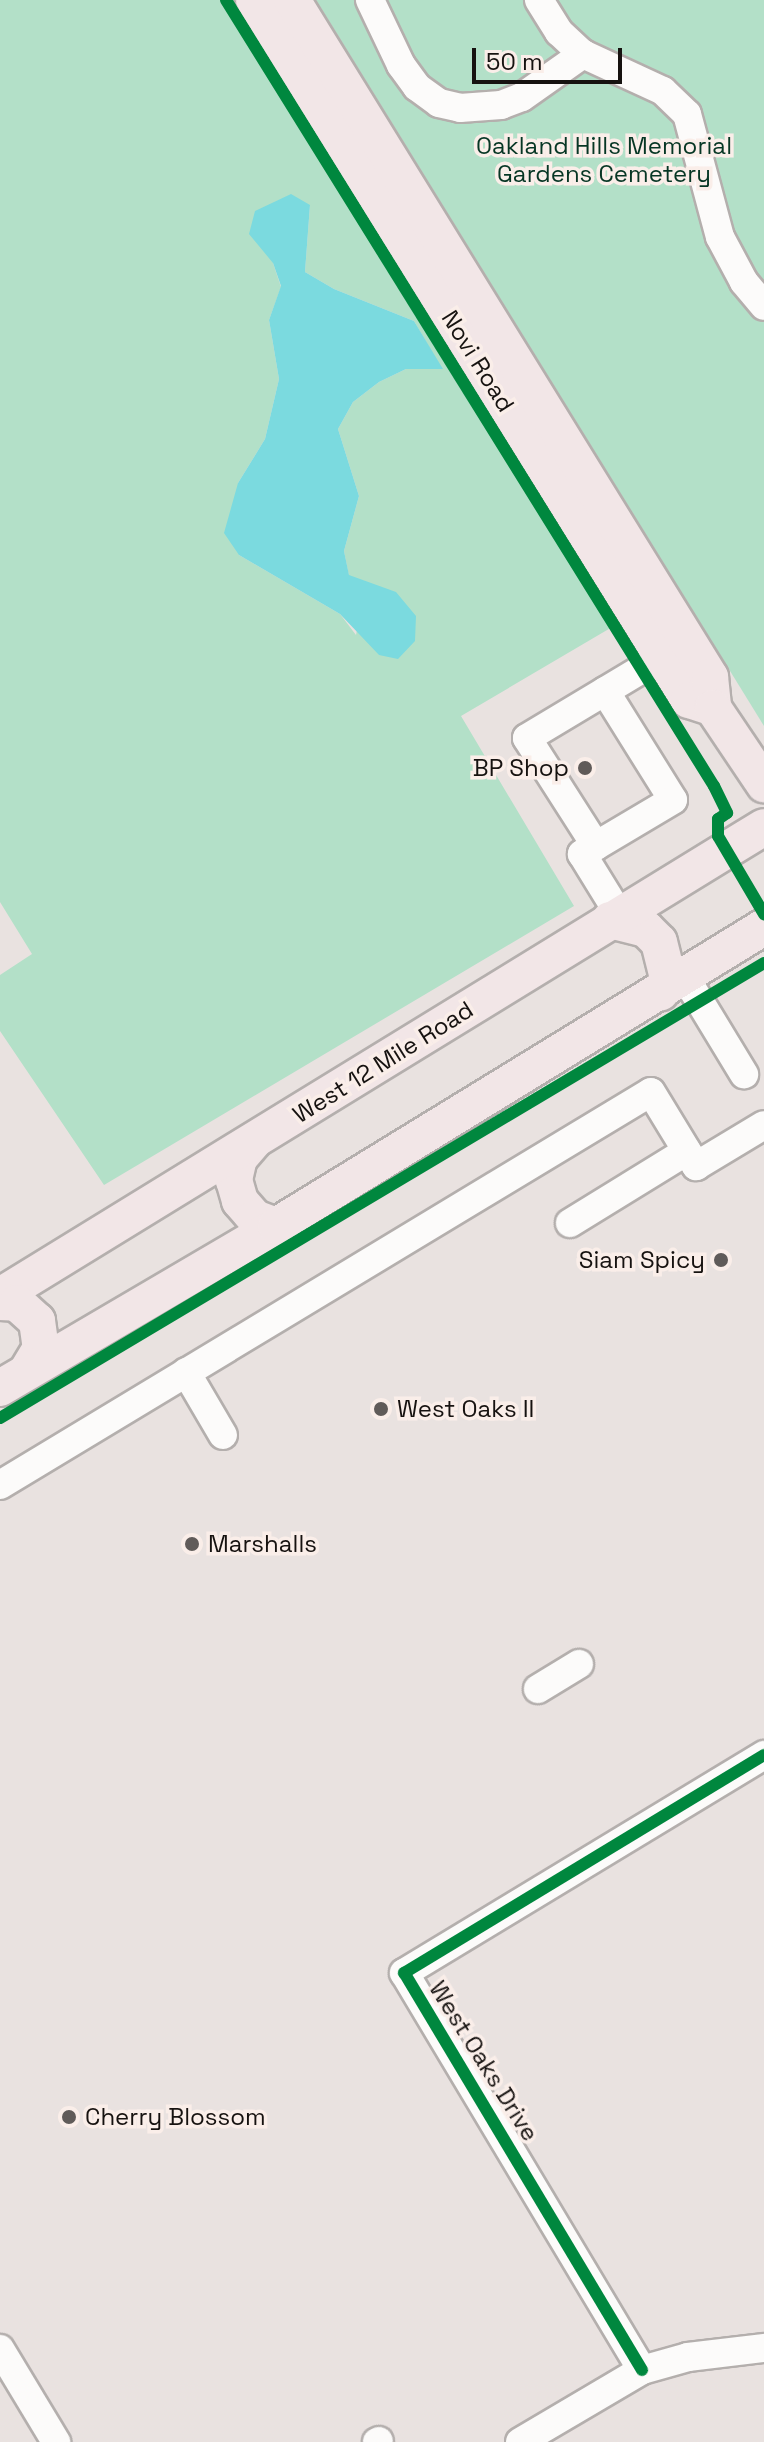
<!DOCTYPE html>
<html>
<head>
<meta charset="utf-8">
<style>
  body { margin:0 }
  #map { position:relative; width:764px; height:2442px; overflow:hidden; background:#e9e2e0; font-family:"Space Grotesk",sans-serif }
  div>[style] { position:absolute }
  .green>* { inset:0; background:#b3e0c8 }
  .water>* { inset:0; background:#7bdadf }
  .roads { filter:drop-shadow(2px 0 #b4afad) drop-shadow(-2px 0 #b4afad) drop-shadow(0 2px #b4afad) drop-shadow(0 -2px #b4afad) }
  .minor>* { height:28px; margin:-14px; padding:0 14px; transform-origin:14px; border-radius:14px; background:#fcfbfa }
  .major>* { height:36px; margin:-18px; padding:0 18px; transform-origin:18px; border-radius:18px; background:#f2e6e7 }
  .cycleway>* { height:12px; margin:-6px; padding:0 6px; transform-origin:6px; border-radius:6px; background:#00873e }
  .dots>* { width:22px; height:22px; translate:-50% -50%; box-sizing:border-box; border:4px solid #faeee9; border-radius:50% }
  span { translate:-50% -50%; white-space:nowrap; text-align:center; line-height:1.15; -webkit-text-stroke:7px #faeee9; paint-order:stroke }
  .park-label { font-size:24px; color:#063624 }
  .street-label { font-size:24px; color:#161210 }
  .poi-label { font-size:24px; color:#161210 }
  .right { translate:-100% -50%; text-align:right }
  .left { translate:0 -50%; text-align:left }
  .scale { position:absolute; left:472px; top:48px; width:150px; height:36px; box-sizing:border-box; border:4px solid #161210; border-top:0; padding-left:10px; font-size:24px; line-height:28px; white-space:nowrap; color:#161210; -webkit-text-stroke:6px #faeee9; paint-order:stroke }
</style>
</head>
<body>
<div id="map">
  <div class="green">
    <i style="clip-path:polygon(evenodd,0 0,235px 0,619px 623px,461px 716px,574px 906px,104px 1185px,0 1031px,0 975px,32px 954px,0 902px,0 0,310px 205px,305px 272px,334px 289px,414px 321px,442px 369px,406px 369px,379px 382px,353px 402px,338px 429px,359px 496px,344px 551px,349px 576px,366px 583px,356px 635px,340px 614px,239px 555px,238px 483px,265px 439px,279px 379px,269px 320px,281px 287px,273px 263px,310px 205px)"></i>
    <i style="clip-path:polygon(316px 0,764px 0,764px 726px)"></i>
  </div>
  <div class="water">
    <i style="clip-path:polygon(291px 194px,310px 205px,305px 272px,334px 289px,414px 321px,443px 369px,406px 369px,379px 382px,353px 402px,338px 429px,359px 496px,344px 551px,349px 575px,396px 592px,416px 616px,415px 641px,398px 659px,379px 655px,340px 614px,239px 555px,224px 533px,238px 483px,265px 439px,279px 379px,269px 320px,281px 286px,273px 263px,249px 234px,255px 211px)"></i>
  </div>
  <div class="roads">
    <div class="minor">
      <i style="left:370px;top:0;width:72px;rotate:64.5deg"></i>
      <i style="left:401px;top:65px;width:27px;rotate:54deg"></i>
      <i style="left:417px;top:87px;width:27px;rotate:36deg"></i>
      <i style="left:439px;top:103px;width:22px;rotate:13deg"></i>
      <i style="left:460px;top:108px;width:41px;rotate:-4.2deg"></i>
      <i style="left:501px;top:105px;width:22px;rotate:-21deg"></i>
      <i style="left:522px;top:97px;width:75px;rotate:-35.2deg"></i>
      <i style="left:539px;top:0;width:38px;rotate:58deg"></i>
      <i style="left:559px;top:32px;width:33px;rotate:43deg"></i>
      <i style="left:583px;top:54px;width:88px;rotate:24.8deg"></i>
      <i style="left:663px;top:91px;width:33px;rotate:44deg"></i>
      <i style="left:687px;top:114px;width:127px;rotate:75deg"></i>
      <i style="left:720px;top:237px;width:51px;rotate:61.9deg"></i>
      <i style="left:744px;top:282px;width:31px;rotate:50deg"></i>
      <i style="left:605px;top:691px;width:128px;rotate:58deg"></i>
      <i style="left:673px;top:800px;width:106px;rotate:149.3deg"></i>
      <i style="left:582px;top:854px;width:70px;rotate:58.3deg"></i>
      <i style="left:596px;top:846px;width:128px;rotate:-122.6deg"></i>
      <i style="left:527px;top:738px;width:157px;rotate:-31deg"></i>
      <i style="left:685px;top:977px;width:114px;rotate:58.7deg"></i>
      <i style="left:570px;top:1223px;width:137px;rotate:-31.6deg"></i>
      <i style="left:186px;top:1372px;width:73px;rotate:59.6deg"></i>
      <i style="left:0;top:1485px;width:760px;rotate:-31.12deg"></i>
      <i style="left:651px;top:1092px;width:87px;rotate:58.7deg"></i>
      <i style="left:696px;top:1166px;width:79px;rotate:-31.1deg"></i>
      <i style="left:538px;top:1689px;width:48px;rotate:-31.4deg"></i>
      <i style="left:0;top:2349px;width:109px;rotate:58.9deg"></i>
      <i style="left:642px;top:2370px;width:463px;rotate:-120.9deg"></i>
      <i style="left:404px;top:1973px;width:421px;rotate:-31.2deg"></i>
      <i style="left:377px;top:2442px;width:2px;rotate:-27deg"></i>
      <i style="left:520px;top:2442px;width:142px;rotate:-30.5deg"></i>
      <i style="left:642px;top:2370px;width:48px;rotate:-15.8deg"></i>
      <i style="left:688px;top:2357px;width:77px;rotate:-6.8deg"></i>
    </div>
    <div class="major">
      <i style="left:254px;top:0;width:824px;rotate:58.14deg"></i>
      <i style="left:689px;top:700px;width:25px;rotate:18deg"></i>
      <i style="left:292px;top:0;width:796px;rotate:58.31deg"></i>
      <i style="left:710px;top:677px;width:31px;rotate:84deg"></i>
      <i style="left:713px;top:708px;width:92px;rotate:56.1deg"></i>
      <i style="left:610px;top:920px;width:37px;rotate:14deg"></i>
      <i style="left:646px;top:929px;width:18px;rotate:45deg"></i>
      <i style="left:659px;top:942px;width:37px;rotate:76deg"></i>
      <i style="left:668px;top:978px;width:16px;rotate:117deg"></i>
      <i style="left:254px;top:1141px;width:23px;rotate:131deg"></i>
      <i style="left:239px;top:1158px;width:23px;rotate:103deg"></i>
      <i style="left:234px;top:1180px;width:22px;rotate:74deg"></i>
      <i style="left:240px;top:1201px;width:23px;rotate:49deg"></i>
      <i style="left:255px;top:1218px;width:22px;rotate:21deg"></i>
      <i style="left:0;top:1296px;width:896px;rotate:-31.54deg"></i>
      <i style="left:0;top:1302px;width:17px;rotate:3deg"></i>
      <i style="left:17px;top:1303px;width:27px;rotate:42deg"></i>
      <i style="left:37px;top:1321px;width:27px;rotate:82deg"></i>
      <i style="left:41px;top:1348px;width:27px;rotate:121deg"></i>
      <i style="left:0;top:1388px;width:320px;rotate:-30.4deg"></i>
      <i style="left:276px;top:1226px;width:572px;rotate:-31.5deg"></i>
    </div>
  </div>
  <div class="cycleway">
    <i style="left:226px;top:0;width:925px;rotate:58.17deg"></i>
    <i style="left:714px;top:786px;width:30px;rotate:64deg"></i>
    <i style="left:727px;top:813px;width:11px;rotate:146deg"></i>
    <i style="left:718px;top:819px;width:17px;rotate:90deg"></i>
    <i style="left:718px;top:836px;width:91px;rotate:59.5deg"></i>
    <i style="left:0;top:1418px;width:889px;rotate:-30.78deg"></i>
    <i style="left:642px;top:2370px;width:463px;rotate:-120.9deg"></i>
    <i style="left:404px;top:1973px;width:421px;rotate:-31.2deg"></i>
  </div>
  <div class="dots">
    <i style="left:585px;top:768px;background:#605b59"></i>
    <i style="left:721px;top:1260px;background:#605b59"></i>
    <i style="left:381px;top:1409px;background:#605b59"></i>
    <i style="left:192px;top:1544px;background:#605b59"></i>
    <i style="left:69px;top:2117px;background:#605b59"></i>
  </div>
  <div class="park-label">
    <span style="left:604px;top:160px">Oakland Hills Memorial<br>Gardens Cemetery</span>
  </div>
  <div class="street-label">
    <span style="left:478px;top:361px;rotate:58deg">Novi Road</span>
    <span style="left:383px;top:1062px;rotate:-32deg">West 12 Mile Road</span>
    <span style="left:484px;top:2061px;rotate:58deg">West Oaks Drive</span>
  </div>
  <div class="poi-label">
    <span class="right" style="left:569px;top:768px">BP Shop</span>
    <span class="right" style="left:705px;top:1260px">Siam Spicy</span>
    <span class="left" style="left:397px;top:1409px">West Oaks II</span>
    <span class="left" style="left:208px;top:1544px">Marshalls</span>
    <span class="left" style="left:85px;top:2117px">Cherry Blossom</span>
  </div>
  <div class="scale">50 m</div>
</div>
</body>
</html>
